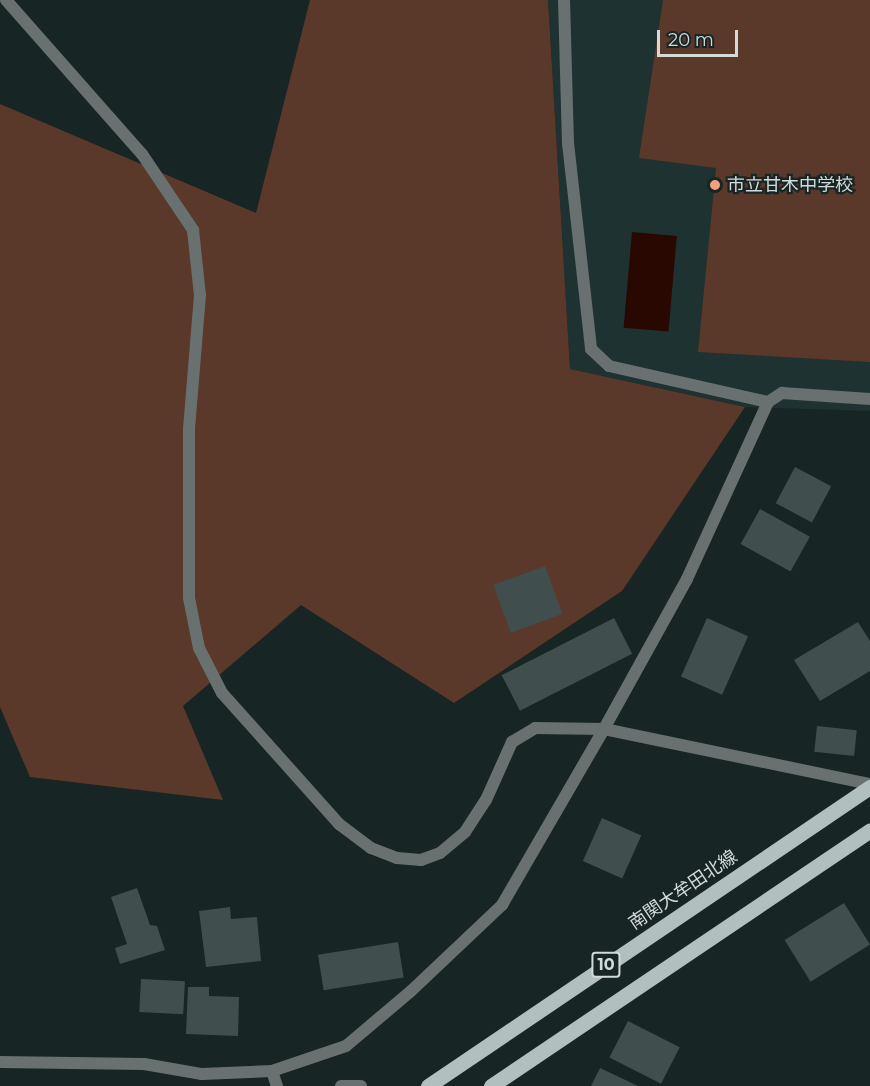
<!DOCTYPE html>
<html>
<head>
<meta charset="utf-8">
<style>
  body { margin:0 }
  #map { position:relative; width:870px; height:1086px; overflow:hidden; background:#182525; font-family:Montserrat,"Noto Sans JP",sans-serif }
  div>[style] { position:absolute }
  .built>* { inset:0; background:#1e3232 }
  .green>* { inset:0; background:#5a382a }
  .water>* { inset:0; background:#280800; transform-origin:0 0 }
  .building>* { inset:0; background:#404e4e; transform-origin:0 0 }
  .service>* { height:12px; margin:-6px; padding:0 6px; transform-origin:6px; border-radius:6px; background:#697070 }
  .minor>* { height:12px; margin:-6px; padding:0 6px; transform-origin:6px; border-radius:6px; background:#697070 }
  .primary>* { height:15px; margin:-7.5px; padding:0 7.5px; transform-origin:7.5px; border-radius:7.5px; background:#b1bfbf }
  .dots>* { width:16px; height:16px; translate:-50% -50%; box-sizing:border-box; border:3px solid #182525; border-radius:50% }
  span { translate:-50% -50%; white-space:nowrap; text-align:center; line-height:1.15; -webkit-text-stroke:4.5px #182525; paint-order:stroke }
  .shield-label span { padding:2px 4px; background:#182525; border:2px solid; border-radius:4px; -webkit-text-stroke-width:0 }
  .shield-label { font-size:16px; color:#d2dada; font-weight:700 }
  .poi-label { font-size:18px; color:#d2dada }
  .left { translate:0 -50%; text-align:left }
  .street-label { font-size:18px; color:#d2dada }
  .scale { position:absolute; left:657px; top:30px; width:81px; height:27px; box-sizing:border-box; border:3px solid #d2dada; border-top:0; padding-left:8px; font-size:18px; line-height:21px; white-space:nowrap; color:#d2dada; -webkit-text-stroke:4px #182525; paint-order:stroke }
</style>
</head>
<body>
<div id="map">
  <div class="built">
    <i style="clip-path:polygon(548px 0,870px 0,870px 411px,745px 407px,570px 369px)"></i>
  </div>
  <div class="green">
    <i style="clip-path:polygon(310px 0,548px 0,570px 369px,745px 407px,622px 591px,454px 703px,301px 605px,183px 706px,223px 800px,30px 777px,0 707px,0 104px,256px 213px)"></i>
    <i style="clip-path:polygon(663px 0,870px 0,870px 362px,698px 352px,716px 168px,639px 158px)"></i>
  </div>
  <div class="water">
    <i style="left:632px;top:232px;width:45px;height:96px;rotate:5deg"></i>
  </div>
  <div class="building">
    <i style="left:795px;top:467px;width:41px;height:41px;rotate:28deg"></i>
    <i style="left:760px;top:509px;width:57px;height:40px;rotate:29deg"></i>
    <i style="left:545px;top:566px;width:51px;height:55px;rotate:70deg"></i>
    <i style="left:614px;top:618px;width:40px;height:126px;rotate:63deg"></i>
    <i style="left:707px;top:618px;width:45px;height:64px;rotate:24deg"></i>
    <i style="clip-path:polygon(858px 622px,870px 641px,870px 671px,820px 701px,794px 660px)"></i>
    <i style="left:817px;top:726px;width:40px;height:26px;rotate:6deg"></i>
    <i style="left:602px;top:818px;width:43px;height:47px;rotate:24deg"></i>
    <i style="clip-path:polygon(137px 888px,150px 925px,157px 926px,165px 950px,120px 964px,115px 948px,127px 944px,111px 897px)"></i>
    <i style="left:844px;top:903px;width:49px;height:70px;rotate:58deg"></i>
    <i style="clip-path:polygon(230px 907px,231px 919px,257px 917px,261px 961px,206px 967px,199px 911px)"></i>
    <i style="left:398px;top:942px;width:36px;height:81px;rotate:81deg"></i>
    <i style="left:141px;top:979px;width:44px;height:33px;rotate:3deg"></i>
    <i style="clip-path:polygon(188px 987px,209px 987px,209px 996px,239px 997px,238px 1036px,186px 1034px)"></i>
    <i style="left:628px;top:1021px;width:58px;height:41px;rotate:27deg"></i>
    <i style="clip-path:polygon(600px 1068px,638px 1086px,591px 1086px)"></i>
  </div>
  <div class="service">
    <i style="left:564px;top:0;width:143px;rotate:88.4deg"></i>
    <i style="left:568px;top:143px;width:207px;rotate:83.6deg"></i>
    <i style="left:591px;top:349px;width:25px;rotate:43deg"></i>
    <i style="left:609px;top:366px;width:163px;rotate:12.8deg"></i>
    <i style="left:768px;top:402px;width:195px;rotate:114.6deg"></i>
    <i style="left:687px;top:579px;width:171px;rotate:119deg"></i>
    <i style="left:768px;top:402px;width:17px;rotate:-33deg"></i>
    <i style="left:782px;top:393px;width:88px;rotate:3.9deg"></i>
  </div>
  <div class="minor">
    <i style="left:6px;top:0;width:205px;rotate:48.6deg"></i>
    <i style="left:142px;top:154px;width:92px;rotate:56.1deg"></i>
    <i style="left:193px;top:230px;width:65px;rotate:83.9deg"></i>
    <i style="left:200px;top:295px;width:133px;rotate:94.7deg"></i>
    <i style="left:189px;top:428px;width:170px;rotate:90deg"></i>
    <i style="left:189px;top:598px;width:51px;rotate:78.7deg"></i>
    <i style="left:199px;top:648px;width:51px;rotate:62.9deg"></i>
    <i style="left:222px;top:693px;width:176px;rotate:48.2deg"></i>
    <i style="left:339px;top:824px;width:40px;rotate:37deg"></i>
    <i style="left:371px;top:848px;width:28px;rotate:21deg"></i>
    <i style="left:397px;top:858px;width:24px;rotate:5deg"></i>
    <i style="left:421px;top:860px;width:20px;rotate:-20deg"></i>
    <i style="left:440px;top:853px;width:33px;rotate:-40deg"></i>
    <i style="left:465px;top:832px;width:38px;rotate:-57deg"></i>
    <i style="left:486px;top:800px;width:64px;rotate:-65.9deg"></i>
    <i style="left:512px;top:742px;width:27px;rotate:-31deg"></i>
    <i style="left:535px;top:728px;width:69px;rotate:0.8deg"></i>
    <i style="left:604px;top:729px;width:272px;rotate:11.7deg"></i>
    <i style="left:0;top:1062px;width:144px;rotate:0.8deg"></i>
    <i style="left:144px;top:1064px;width:59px;rotate:9.8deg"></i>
    <i style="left:202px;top:1074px;width:70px;rotate:-2.5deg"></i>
    <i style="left:272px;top:1071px;width:78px;rotate:-18.7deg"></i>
    <i style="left:346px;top:1046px;width:84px;rotate:-40.2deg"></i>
    <i style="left:410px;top:992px;width:127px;rotate:-43.4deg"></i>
    <i style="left:502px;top:905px;width:203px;rotate:-59.9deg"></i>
    <i style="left:272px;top:1071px;width:16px;rotate:72deg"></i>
    <i style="left:341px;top:1086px;width:20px"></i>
  </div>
  <div class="primary">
    <i style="left:428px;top:1086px;width:534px;rotate:-34.08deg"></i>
    <i style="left:491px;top:1086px;width:457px;rotate:-34deg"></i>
  </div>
  <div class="dots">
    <i style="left:715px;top:185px;background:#f2a080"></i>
  </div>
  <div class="shield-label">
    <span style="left:606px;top:965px">10</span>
  </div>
  <div class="poi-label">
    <span class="left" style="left:727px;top:185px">市立甘木中学校</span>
  </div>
  <div class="street-label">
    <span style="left:683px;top:890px;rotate:-34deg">南関大牟田北線</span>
  </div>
  <div class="scale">20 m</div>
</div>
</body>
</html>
